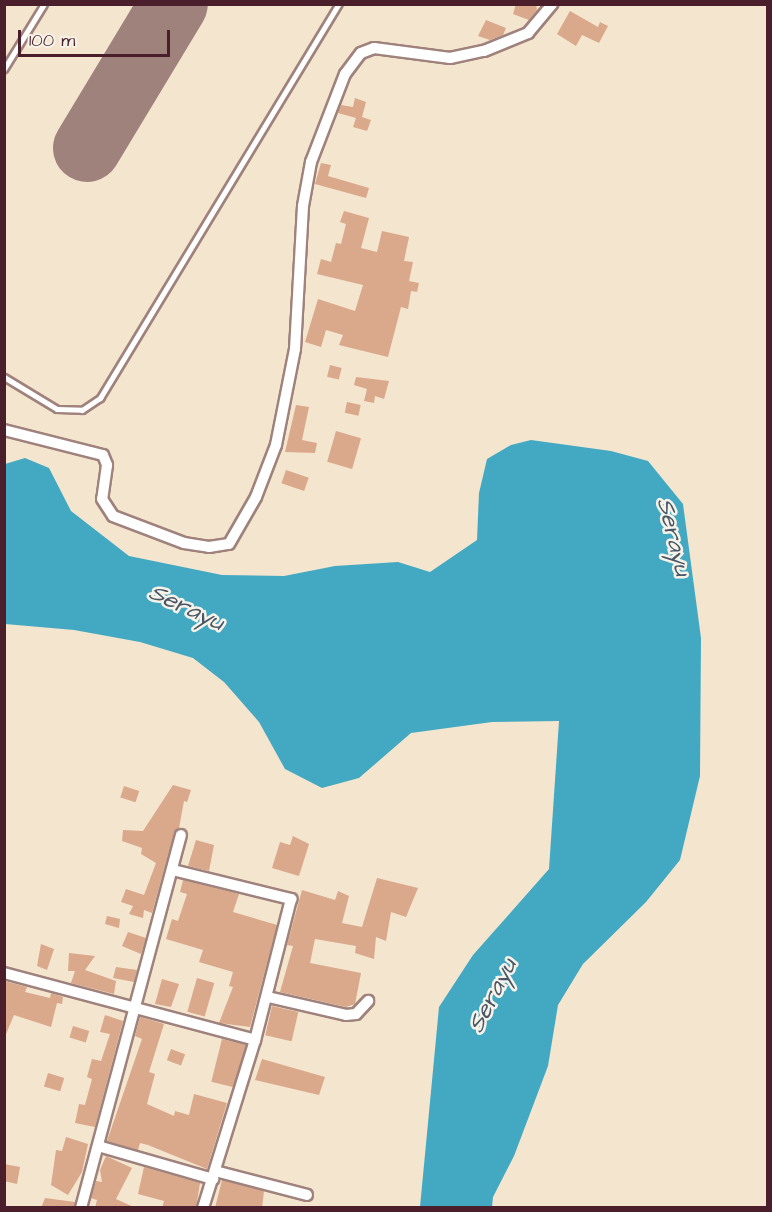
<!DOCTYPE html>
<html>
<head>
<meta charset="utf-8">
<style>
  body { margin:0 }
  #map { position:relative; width:772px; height:1212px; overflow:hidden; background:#f4e5ce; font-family:"Architects Daughter",sans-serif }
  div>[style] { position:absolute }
  .water>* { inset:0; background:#43a9c3 }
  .runway>* { height:68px; margin:-34px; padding:0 34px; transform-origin:34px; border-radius:34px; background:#9f827c }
  .building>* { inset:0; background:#daa88a; transform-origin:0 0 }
  .roads { filter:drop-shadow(2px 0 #9f827c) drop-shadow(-2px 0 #9f827c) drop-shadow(0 2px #9f827c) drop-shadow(0 -2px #9f827c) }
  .lane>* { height:5px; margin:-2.5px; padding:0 2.5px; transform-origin:2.5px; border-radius:2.5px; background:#fff }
  .street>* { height:10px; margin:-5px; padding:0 5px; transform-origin:5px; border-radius:5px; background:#fff }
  span { translate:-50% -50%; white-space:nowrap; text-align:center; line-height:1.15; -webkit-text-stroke:5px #f7f3e8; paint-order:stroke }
  .water-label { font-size:24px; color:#475668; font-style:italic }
  .frame { position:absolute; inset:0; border:6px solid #4a1f2b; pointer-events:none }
  .scale { position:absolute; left:18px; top:30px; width:152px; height:27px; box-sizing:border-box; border:3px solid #4a1f2b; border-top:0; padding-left:8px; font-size:18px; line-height:21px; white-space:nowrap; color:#4a1f2b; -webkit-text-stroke:4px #f7f3e8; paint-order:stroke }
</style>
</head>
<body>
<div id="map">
  <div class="water">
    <i style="clip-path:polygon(531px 440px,611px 451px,648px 461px,683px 504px,701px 638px,700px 776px,680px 860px,646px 902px,583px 964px,558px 1005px,548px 1066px,514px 1156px,493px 1197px,492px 1207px,420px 1207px,439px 1007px,473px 955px,549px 869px,559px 721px,492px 722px,411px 733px,359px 778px,322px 788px,285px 769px,259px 722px,224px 682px,193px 658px,140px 642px,74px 630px,5px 624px,5px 464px,25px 458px,49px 468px,71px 511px,129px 556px,222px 575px,284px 576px,335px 566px,398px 562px,430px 572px,477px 540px,479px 493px,487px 459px,511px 445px)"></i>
  </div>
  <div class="runway">
    <i style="left:87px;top:148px;width:168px;rotate:-58.9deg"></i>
  </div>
  <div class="building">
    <i style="clip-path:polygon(516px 4px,536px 4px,537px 10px,529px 20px,513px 14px)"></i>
    <i style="clip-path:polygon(570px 11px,598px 27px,600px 22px,608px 26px,599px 43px,582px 35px,576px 46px,557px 34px)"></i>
    <i style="clip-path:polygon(486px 20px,506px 28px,503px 35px,490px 40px,478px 36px)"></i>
    <i style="clip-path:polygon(355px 98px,366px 102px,362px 117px,371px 120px,367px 131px,353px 127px,356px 118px,338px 113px,341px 105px,353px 107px)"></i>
    <i style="clip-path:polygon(321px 163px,331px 165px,328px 176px,369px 188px,366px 198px,315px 184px)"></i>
    <i style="clip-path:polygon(344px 211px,369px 218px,361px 248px,377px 252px,382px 231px,409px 237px,404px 261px,413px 262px,409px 281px,419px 283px,417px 292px,411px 291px,408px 309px,401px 307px,388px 357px,339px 345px,343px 335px,326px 330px,321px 347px,305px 342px,318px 299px,355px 311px,363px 285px,317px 274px,321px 259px,331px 262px,336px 243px,341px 244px,346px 224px,340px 222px)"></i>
    <i style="left:330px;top:365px;width:12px;height:12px;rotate:14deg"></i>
    <i style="clip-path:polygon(356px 377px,389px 381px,384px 399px,375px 396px,374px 403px,364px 401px,367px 389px,354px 385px)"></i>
    <i style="left:347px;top:402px;width:14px;height:11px;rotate:12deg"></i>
    <i style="clip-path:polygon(296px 405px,309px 407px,302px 440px,317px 443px,315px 453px,285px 452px)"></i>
    <i style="left:336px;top:431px;width:26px;height:32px;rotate:16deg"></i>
    <i style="left:286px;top:470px;width:24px;height:14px;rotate:19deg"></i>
    <i style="clip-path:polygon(173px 785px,191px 790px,187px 802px,184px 801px,179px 828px,174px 833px,152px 913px,144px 910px,143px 918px,129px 914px,133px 906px,121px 902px,126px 889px,144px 895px,156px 863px,141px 854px,142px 848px,122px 841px,123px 830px,143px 831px)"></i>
    <i style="left:124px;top:786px;width:16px;height:12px;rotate:18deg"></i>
    <i style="clip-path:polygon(293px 836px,309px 844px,299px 876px,272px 868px,280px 842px,290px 845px)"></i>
    <i style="clip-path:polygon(196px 840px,214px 845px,209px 871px,188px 866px)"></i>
    <i style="clip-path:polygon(377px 878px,418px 888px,406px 917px,391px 912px,386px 941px,376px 937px,374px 959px,355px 953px,356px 946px,315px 939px,310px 963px,361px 973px,355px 1004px,346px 1007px,280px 992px,293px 946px,287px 945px,302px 890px,335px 900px,338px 891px,349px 896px,342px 923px,362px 927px)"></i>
    <i style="clip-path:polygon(183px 880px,239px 894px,233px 912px,277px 925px,250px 1027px,219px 1023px,233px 987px,229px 986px,233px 972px,199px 962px,203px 950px,166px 939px,172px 919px,178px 921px,187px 894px,180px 892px)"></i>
    <i style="clip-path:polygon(107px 916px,120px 919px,119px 928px,105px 924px)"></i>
    <i style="clip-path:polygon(128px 932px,146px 938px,141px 954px,122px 946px)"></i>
    <i style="clip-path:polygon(41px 944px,54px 949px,47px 970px,37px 966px)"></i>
    <i style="clip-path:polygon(69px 953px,95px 956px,85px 970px,116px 981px,114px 994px,71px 983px,75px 971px,68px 971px)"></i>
    <i style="clip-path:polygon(116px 967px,137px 970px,134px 982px,113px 978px)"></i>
    <i style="left:197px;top:978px;width:18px;height:35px;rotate:16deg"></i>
    <i style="clip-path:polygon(162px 979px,179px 984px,171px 1007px,155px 1004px)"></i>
    <i style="clip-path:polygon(4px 981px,27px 987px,25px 992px,50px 998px,51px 993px,63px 997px,62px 1004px,57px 1003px,51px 1027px,14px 1015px,4px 1039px)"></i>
    <i style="left:272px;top:1006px;width:27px;height:30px;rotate:13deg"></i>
    <i style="clip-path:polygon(105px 1015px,123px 1021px,95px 1127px,75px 1123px,79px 1104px,85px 1105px,92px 1079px,87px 1077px,92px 1059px,101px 1061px,110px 1034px,100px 1032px)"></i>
    <i style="clip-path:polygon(140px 1017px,164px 1024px,149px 1072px,155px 1074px,147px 1104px,174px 1116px,175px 1111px,189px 1115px,194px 1094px,227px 1103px,207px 1169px,148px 1145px,140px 1143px,138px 1150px,107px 1141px,142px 1039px,135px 1036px)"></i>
    <i style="left:73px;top:1026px;width:17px;height:12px;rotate:17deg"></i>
    <i style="left:222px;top:1039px;width:25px;height:44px;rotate:14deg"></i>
    <i style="left:171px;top:1049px;width:15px;height:12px;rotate:20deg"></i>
    <i style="clip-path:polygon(262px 1059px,325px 1077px,319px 1095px,255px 1080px)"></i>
    <i style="left:48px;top:1073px;width:17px;height:14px;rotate:17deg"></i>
    <i style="clip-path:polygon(66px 1137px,88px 1144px,82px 1172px,68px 1195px,51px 1185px,56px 1150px,62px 1151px)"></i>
    <i style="clip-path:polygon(106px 1156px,132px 1168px,116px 1199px,136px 1208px,95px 1208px,97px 1200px,91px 1198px,96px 1181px,102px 1182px,100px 1170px)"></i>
    <i style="clip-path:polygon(4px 1164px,20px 1167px,17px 1184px,4px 1181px)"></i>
    <i style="clip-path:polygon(144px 1167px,200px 1183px,196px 1208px,162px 1208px,164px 1201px,138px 1194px)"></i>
    <i style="clip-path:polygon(222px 1180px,264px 1191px,262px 1208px,215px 1208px)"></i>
    <i style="clip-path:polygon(45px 1198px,75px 1202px,74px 1208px,41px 1208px)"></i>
  </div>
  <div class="roads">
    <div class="lane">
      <i style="left:4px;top:69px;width:76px;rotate:-58.4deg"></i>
      <i style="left:4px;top:377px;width:62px;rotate:31.1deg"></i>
      <i style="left:57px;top:409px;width:25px;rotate:2deg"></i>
      <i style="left:82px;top:410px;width:22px;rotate:-34deg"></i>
      <i style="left:100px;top:398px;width:461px;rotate:-58.8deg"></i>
    </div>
    <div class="street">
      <i style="left:4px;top:430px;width:102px;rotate:14.2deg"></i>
      <i style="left:103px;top:455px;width:11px;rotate:68deg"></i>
      <i style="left:107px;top:465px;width:34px;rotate:98deg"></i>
      <i style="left:102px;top:499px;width:20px;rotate:57deg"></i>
      <i style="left:113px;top:516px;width:76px;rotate:20.8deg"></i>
      <i style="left:184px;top:543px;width:25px;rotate:9deg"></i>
      <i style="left:209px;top:547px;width:20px;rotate:-9deg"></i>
      <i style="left:229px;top:544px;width:54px;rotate:-60.1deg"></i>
      <i style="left:256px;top:497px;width:56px;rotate:-69deg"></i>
      <i style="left:276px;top:445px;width:98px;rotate:-78.8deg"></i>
      <i style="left:295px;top:349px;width:143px;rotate:-86.8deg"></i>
      <i style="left:303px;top:206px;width:45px;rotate:-79.7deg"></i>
      <i style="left:311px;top:162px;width:94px;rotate:-68.9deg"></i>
      <i style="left:345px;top:74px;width:26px;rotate:-53deg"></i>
      <i style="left:361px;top:53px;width:14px;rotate:-21deg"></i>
      <i style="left:374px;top:48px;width:77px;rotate:7.5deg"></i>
      <i style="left:450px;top:58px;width:35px;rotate:-12deg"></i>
      <i style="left:484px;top:51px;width:48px;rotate:-22.2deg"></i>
      <i style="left:528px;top:33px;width:38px;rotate:-50deg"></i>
      <i style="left:173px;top:870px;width:122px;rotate:13.8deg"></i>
      <i style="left:291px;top:899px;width:146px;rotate:104.3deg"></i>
      <i style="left:4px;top:973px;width:260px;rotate:14.9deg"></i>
      <i style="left:255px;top:1040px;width:176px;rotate:107.2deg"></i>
      <i style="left:268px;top:997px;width:80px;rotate:13deg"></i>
      <i style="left:346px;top:1015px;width:10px;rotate:-6deg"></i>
      <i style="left:356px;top:1014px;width:18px;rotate:-47deg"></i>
      <i style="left:98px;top:1146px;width:120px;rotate:16deg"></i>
      <i style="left:215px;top:1171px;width:95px;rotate:14.6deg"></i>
      <i style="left:81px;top:1208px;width:386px;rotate:-75deg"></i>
    </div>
  </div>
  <div class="water-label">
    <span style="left:673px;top:537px;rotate:76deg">Serayu</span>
    <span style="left:186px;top:608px;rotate:25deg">Serayu</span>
    <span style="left:493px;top:996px;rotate:-63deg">Serayu</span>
  </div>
  <div class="frame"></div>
  <div class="scale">100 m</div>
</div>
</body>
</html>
